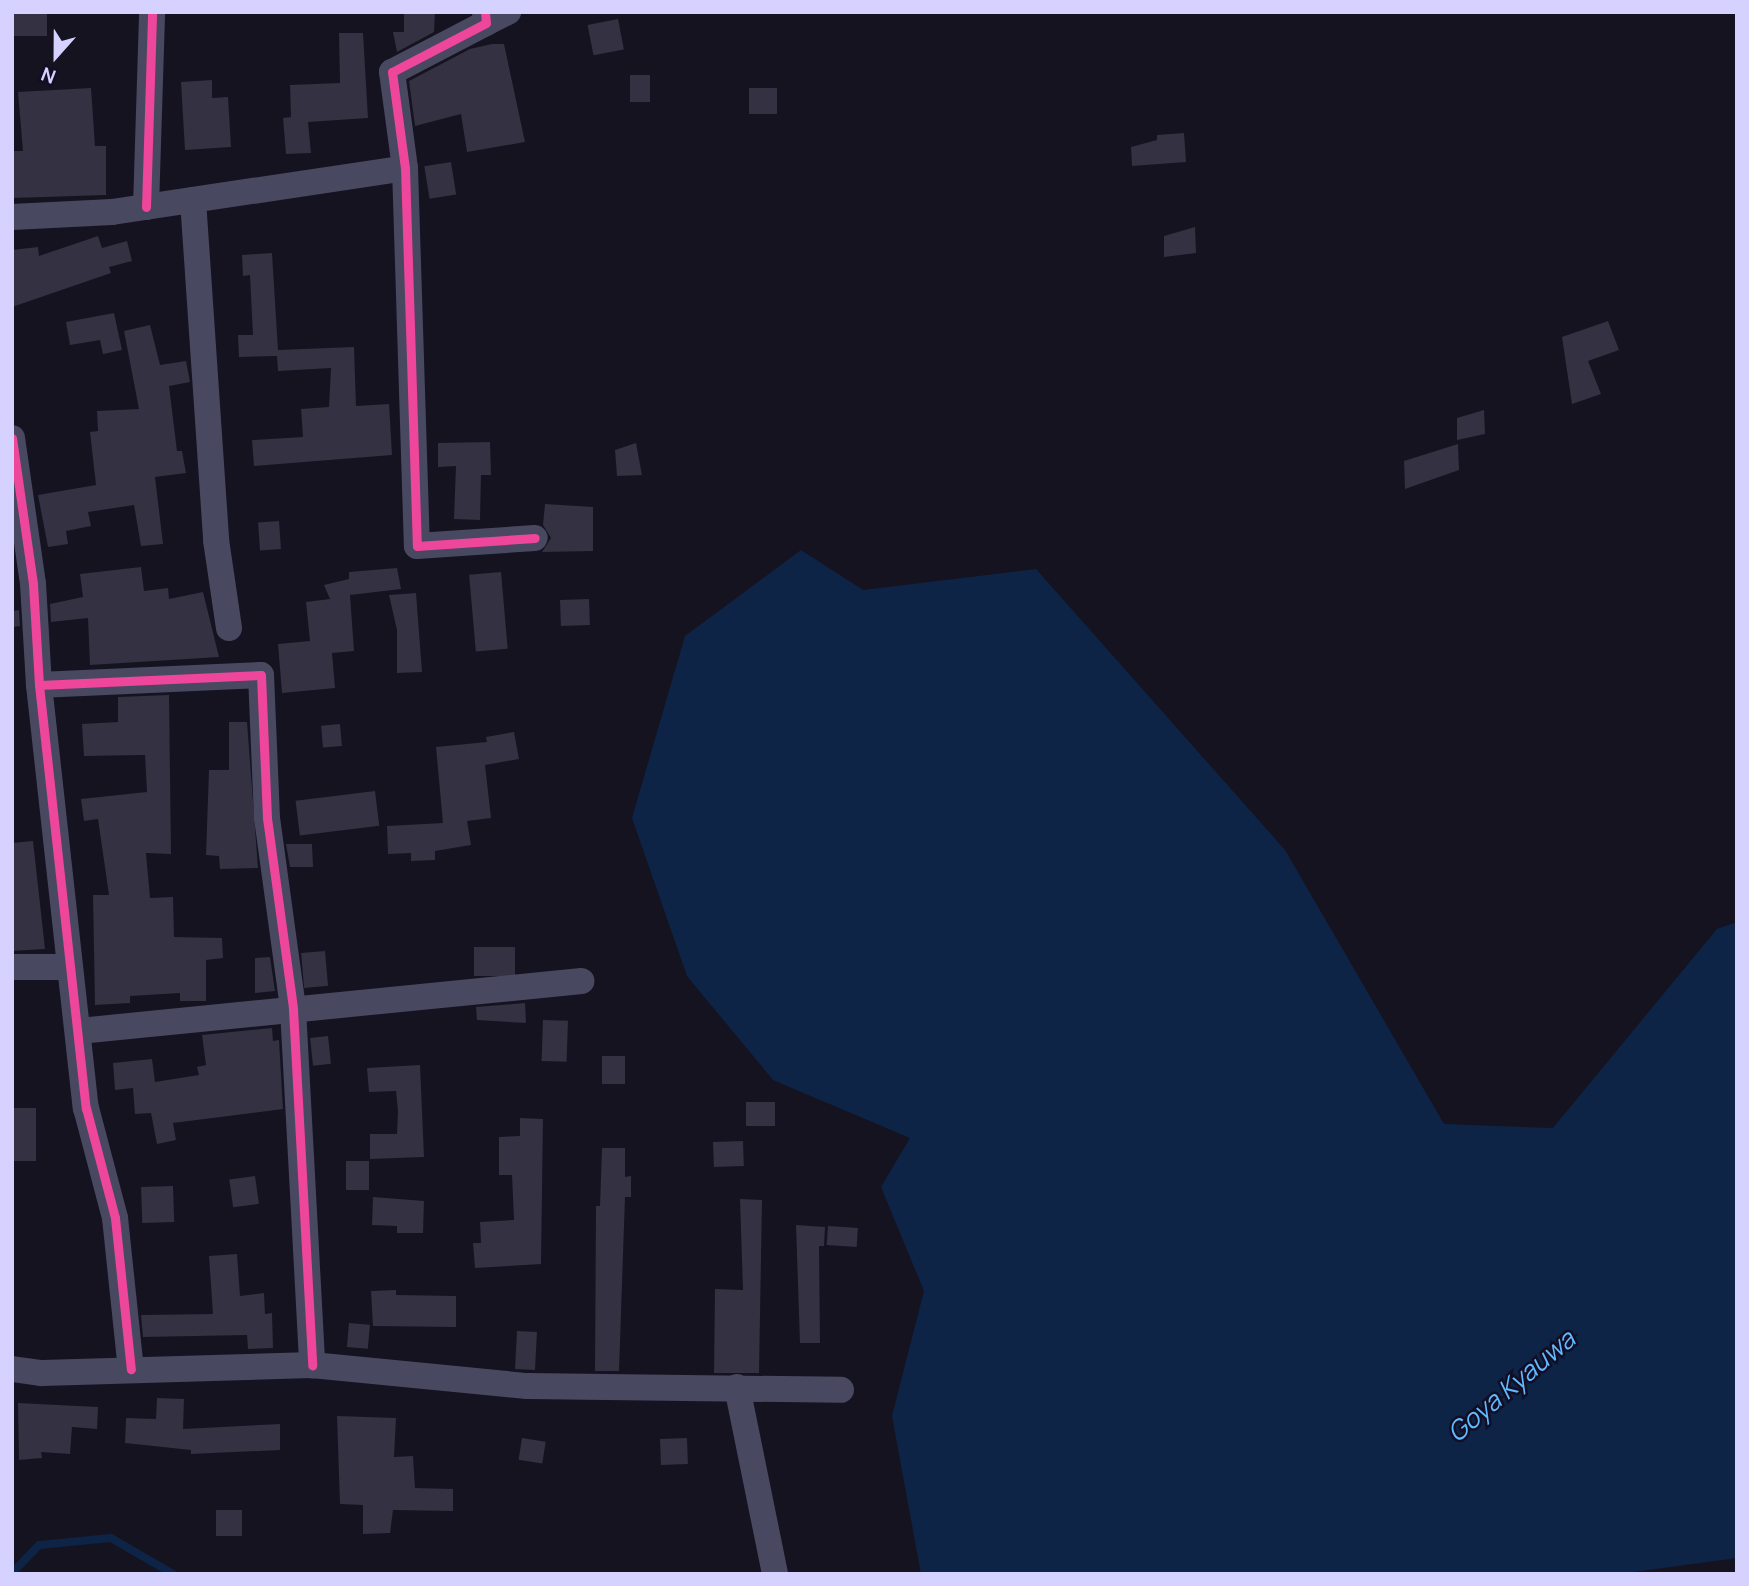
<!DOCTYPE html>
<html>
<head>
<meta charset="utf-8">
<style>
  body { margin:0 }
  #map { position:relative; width:1749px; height:1586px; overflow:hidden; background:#151320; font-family:Manrope,sans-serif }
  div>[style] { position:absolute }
  .water>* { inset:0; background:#0d2447 }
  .stream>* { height:8px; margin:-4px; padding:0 4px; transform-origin:4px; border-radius:4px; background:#0d2447 }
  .building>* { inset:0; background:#333142; transform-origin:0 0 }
  .minor>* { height:26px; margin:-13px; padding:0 13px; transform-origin:13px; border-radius:13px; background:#484861 }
  .cycleway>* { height:9px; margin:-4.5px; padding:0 4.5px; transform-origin:4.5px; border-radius:4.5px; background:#ed469a }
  span { translate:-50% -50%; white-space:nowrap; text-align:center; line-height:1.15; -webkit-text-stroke:5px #110e25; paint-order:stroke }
  .water-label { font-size:26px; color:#60baff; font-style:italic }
  .frame { position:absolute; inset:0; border:14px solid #d6d2ff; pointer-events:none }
  .north { position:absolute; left:21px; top:21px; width:70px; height:70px; -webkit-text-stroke:5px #110e25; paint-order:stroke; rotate:201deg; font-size:19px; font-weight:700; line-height:28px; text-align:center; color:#d6d2ff }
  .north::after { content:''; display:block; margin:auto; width:24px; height:32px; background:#d6d2ff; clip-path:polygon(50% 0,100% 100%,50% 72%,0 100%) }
</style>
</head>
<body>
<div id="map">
  <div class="water">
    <i style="clip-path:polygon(801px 550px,863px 590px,1036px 569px,1285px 850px,1444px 1124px,1553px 1128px,1717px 929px,1737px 922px,1737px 1558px,1618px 1574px,921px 1574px,892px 1416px,924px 1291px,881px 1187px,910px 1138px,773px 1080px,687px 976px,632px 818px,685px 636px)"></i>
  </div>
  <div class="stream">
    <i style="left:12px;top:1573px;width:39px;rotate:-46deg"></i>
    <i style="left:39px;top:1545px;width:72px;rotate:-5.6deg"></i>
    <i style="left:111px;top:1538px;width:72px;rotate:30.1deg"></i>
  </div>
  <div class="building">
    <i style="left:12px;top:12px;width:35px;height:24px"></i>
    <i style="clip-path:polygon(404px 12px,435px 12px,434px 32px,397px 52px,393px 32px,404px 32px)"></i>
    <i style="left:618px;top:19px;width:31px;height:31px;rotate:79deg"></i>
    <i style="clip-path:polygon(339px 33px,363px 33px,368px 118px,308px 122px,311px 153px,286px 154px,283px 118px,291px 117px,290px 85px,340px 83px)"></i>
    <i style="clip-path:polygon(492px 44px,504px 44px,525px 142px,467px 152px,461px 114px,415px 126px,409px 81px,470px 49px)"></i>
    <i style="left:630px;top:75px;width:20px;height:27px"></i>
    <i style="clip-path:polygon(212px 80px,212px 98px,228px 97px,231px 147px,185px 150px,181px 82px)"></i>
    <i style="clip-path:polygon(91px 88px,95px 146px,106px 146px,106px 195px,12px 198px,12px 151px,23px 151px,18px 92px)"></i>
    <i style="left:749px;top:88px;width:28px;height:26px"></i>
    <i style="clip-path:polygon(1184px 133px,1186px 162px,1132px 166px,1131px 147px,1157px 140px,1157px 135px)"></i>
    <i style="left:451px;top:162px;width:33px;height:27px;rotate:81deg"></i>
    <i style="clip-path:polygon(1195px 227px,1196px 253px,1164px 257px,1164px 236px)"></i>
    <i style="clip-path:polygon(98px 236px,102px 248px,127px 241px,132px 261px,109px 267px,111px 273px,12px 307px,12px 250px,38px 247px,39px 256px)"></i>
    <i style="clip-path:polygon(272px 253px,278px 350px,354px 347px,356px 406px,389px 404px,392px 455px,254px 466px,252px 440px,303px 437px,301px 409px,329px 407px,331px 368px,278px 371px,277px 356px,239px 357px,238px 335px,253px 335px,250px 275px,243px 276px,242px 255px)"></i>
    <i style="clip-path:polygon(114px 313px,122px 350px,103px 354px,100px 340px,70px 345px,66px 322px)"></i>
    <i style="clip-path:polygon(1608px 321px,1619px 350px,1588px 361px,1601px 394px,1572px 404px,1562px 337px)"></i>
    <i style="clip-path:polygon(150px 325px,160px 365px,186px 361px,190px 382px,169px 386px,177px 451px,182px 451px,186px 473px,155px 477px,163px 544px,141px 546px,134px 505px,88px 512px,91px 526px,66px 531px,68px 544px,48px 547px,38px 495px,96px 485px,90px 432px,98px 431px,97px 411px,139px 409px,124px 331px)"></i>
    <i style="clip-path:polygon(1484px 410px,1485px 434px,1457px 440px,1457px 418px)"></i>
    <i style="clip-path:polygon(490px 442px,491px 475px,481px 475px,480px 520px,454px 519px,456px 466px,438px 467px,438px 443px)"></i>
    <i style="clip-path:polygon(636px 443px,642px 475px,617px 476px,615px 450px)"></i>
    <i style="clip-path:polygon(1458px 444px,1459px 470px,1405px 489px,1404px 461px)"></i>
    <i style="clip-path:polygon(545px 504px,593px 507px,593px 551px,542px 552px,551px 538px,543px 525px)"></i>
    <i style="left:279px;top:521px;width:28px;height:21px;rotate:86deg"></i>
    <i style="clip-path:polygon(141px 567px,144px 591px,168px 588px,169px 599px,203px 592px,219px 657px,90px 665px,88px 618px,51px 622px,50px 604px,83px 597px,80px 574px)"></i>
    <i style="clip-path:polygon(397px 568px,401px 589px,350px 595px,354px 651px,332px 653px,335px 688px,282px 693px,278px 644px,310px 641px,306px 602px,330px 599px,324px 585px,349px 579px,349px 572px)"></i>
    <i style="left:501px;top:572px;width:77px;height:32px;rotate:85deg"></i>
    <i style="clip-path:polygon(416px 593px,422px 672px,397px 673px,397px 630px,389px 595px)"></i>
    <i style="left:589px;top:599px;width:26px;height:29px;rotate:88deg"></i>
    <i style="clip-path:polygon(19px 610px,20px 626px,14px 627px,12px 611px)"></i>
    <i style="clip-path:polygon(169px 695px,171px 854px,146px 853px,150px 898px,173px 897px,174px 937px,222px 938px,223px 958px,206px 960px,206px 1001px,180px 1001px,180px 993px,130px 996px,130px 1003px,95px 1005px,93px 895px,109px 895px,98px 819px,84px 821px,81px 799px,147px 792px,145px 755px,84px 756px,82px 724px,118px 722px,118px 697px)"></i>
    <i style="clip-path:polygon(229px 722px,247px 722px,258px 868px,220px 869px,219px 856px,206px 855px,209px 770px,229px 770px)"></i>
    <i style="left:340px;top:724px;width:22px;height:19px;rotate:85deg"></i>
    <i style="clip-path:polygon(514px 732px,519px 759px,485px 765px,491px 818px,467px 821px,471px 845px,435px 851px,435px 860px,411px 861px,411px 853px,388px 854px,387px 826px,443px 823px,436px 747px,487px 742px,486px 737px)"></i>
    <i style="left:375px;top:791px;width:35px;height:80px;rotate:83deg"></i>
    <i style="clip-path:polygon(33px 841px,45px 949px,12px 951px,12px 843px)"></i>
    <i style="clip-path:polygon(286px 844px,312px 844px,313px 867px,290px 867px)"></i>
    <i style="left:474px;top:947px;width:41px;height:29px"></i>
    <i style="left:325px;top:951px;width:35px;height:24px;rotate:85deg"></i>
    <i style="clip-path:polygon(270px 957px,275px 991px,255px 993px,255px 958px)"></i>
    <i style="clip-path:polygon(525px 1003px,526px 1023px,477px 1020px,476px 1007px)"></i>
    <i style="left:543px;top:1020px;width:25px;height:41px;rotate:2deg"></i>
    <i style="clip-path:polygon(272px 1028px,273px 1041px,279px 1040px,283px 1109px,173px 1123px,176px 1140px,157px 1144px,151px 1113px,135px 1114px,133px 1088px,115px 1090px,113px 1063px,152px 1059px,155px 1082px,199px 1075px,197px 1067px,206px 1065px,202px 1035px)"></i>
    <i style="left:328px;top:1036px;width:28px;height:18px;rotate:84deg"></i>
    <i style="left:602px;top:1056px;width:23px;height:28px"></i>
    <i style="clip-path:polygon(420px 1065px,424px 1157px,370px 1159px,370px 1134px,397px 1134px,398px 1111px,396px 1091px,369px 1092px,367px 1068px)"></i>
    <i style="left:746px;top:1102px;width:29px;height:24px"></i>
    <i style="left:12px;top:1108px;width:24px;height:53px"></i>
    <i style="clip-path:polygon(520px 1118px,543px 1119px,541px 1264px,475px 1268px,473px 1243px,481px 1243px,480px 1222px,514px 1220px,512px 1175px,499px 1175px,499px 1137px,520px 1136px)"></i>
    <i style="left:743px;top:1141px;width:25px;height:30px;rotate:88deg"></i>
    <i style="clip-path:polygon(602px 1148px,625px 1148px,625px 1177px,631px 1176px,631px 1197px,625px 1197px,619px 1371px,595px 1371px,596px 1206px,600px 1206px)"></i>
    <i style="left:346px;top:1161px;width:23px;height:29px"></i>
    <i style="left:255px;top:1176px;width:28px;height:26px;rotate:82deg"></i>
    <i style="left:173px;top:1186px;width:36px;height:32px;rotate:88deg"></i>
    <i style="clip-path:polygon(373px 1197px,424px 1201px,423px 1233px,397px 1233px,397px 1226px,372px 1225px)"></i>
    <i style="clip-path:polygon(740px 1199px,762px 1200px,759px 1373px,714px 1373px,715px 1289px,743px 1290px)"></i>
    <i style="clip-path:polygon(796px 1225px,825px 1227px,824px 1246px,819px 1246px,820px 1343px,800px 1343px)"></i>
    <i style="left:828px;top:1226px;width:30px;height:19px;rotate:4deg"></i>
    <i style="clip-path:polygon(237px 1254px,240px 1296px,264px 1293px,265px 1314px,272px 1313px,273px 1348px,248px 1349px,247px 1335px,143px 1337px,141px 1315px,213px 1314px,209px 1256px)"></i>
    <i style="clip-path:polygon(396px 1290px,396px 1295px,456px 1296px,456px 1327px,373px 1326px,371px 1291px)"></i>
    <i style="left:349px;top:1323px;width:21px;height:24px;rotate:5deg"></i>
    <i style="left:517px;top:1331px;width:20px;height:38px;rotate:3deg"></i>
    <i style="clip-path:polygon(157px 1398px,184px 1399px,183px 1429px,280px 1424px,280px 1450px,191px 1454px,191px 1450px,125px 1443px,126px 1418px,156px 1419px)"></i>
    <i style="clip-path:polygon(18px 1403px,98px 1407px,97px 1429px,72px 1427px,70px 1454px,41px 1452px,42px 1458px,19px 1460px)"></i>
    <i style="clip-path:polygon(337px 1416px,396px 1418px,394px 1457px,413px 1456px,415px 1488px,453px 1489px,453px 1511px,393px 1510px,390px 1533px,363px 1534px,363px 1505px,340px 1504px)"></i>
    <i style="left:522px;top:1438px;width:24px;height:22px;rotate:9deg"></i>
    <i style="left:687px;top:1438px;width:26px;height:27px;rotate:88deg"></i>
    <i style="left:216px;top:1510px;width:26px;height:26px"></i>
  </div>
  <div class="minor">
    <i style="left:485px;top:12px;width:11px;rotate:85deg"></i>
    <i style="left:486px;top:23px;width:106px;rotate:152.5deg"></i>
    <i style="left:392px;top:72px;width:97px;rotate:82.3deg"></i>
    <i style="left:405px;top:168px;width:378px;rotate:88.2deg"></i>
    <i style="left:417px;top:546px;width:118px;rotate:-3.9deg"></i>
    <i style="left:486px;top:23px;width:25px;rotate:-27deg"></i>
    <i style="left:193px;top:200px;width:341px;rotate:86.1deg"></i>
    <i style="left:216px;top:540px;width:89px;rotate:81.6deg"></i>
    <i style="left:146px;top:207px;width:195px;rotate:-88.2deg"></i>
    <i style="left:12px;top:217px;width:100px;rotate:-2.9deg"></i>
    <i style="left:112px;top:212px;width:296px;rotate:-8.5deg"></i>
    <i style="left:12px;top:438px;width:148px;rotate:81.8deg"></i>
    <i style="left:33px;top:584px;width:101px;rotate:86.6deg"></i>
    <i style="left:39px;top:685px;width:426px;rotate:83.7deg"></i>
    <i style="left:86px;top:1108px;width:114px;rotate:75.2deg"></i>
    <i style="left:115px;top:1218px;width:152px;rotate:84deg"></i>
    <i style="left:39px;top:685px;width:222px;rotate:-2.6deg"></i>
    <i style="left:261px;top:675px;width:143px;rotate:87.6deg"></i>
    <i style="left:267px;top:818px;width:193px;rotate:82.2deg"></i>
    <i style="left:293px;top:1009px;width:357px;rotate:86.9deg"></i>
    <i style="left:12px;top:967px;width:57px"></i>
    <i style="left:79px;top:1031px;width:505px;rotate:-5.68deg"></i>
    <i style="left:12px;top:1369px;width:30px;rotate:8deg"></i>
    <i style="left:42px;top:1373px;width:270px;rotate:-1.7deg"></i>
    <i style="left:312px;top:1365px;width:216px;rotate:5.6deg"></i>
    <i style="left:527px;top:1386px;width:314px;rotate:0.7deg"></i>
    <i style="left:737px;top:1387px;width:191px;rotate:78.5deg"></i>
  </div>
  <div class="cycleway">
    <i style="left:485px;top:12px;width:11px;rotate:85deg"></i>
    <i style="left:486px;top:23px;width:106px;rotate:152.5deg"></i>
    <i style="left:392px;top:72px;width:97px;rotate:82.3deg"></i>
    <i style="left:405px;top:168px;width:378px;rotate:88.2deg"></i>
    <i style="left:417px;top:546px;width:118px;rotate:-3.9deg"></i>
    <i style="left:146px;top:207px;width:195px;rotate:-88.2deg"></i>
    <i style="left:12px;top:438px;width:148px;rotate:81.8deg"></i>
    <i style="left:33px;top:584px;width:101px;rotate:86.6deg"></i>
    <i style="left:39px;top:685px;width:426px;rotate:83.7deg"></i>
    <i style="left:86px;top:1108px;width:114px;rotate:75.2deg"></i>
    <i style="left:115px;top:1218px;width:152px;rotate:84deg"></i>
    <i style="left:39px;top:685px;width:222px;rotate:-2.6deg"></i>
    <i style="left:261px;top:675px;width:143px;rotate:87.6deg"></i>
    <i style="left:267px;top:818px;width:193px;rotate:82.2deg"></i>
    <i style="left:293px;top:1009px;width:357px;rotate:86.9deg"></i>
  </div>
  <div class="water-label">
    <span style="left:1511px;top:1386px;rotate:-40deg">Goya Kyauwa</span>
  </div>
  <div class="frame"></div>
  <div class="north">N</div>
</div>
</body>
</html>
